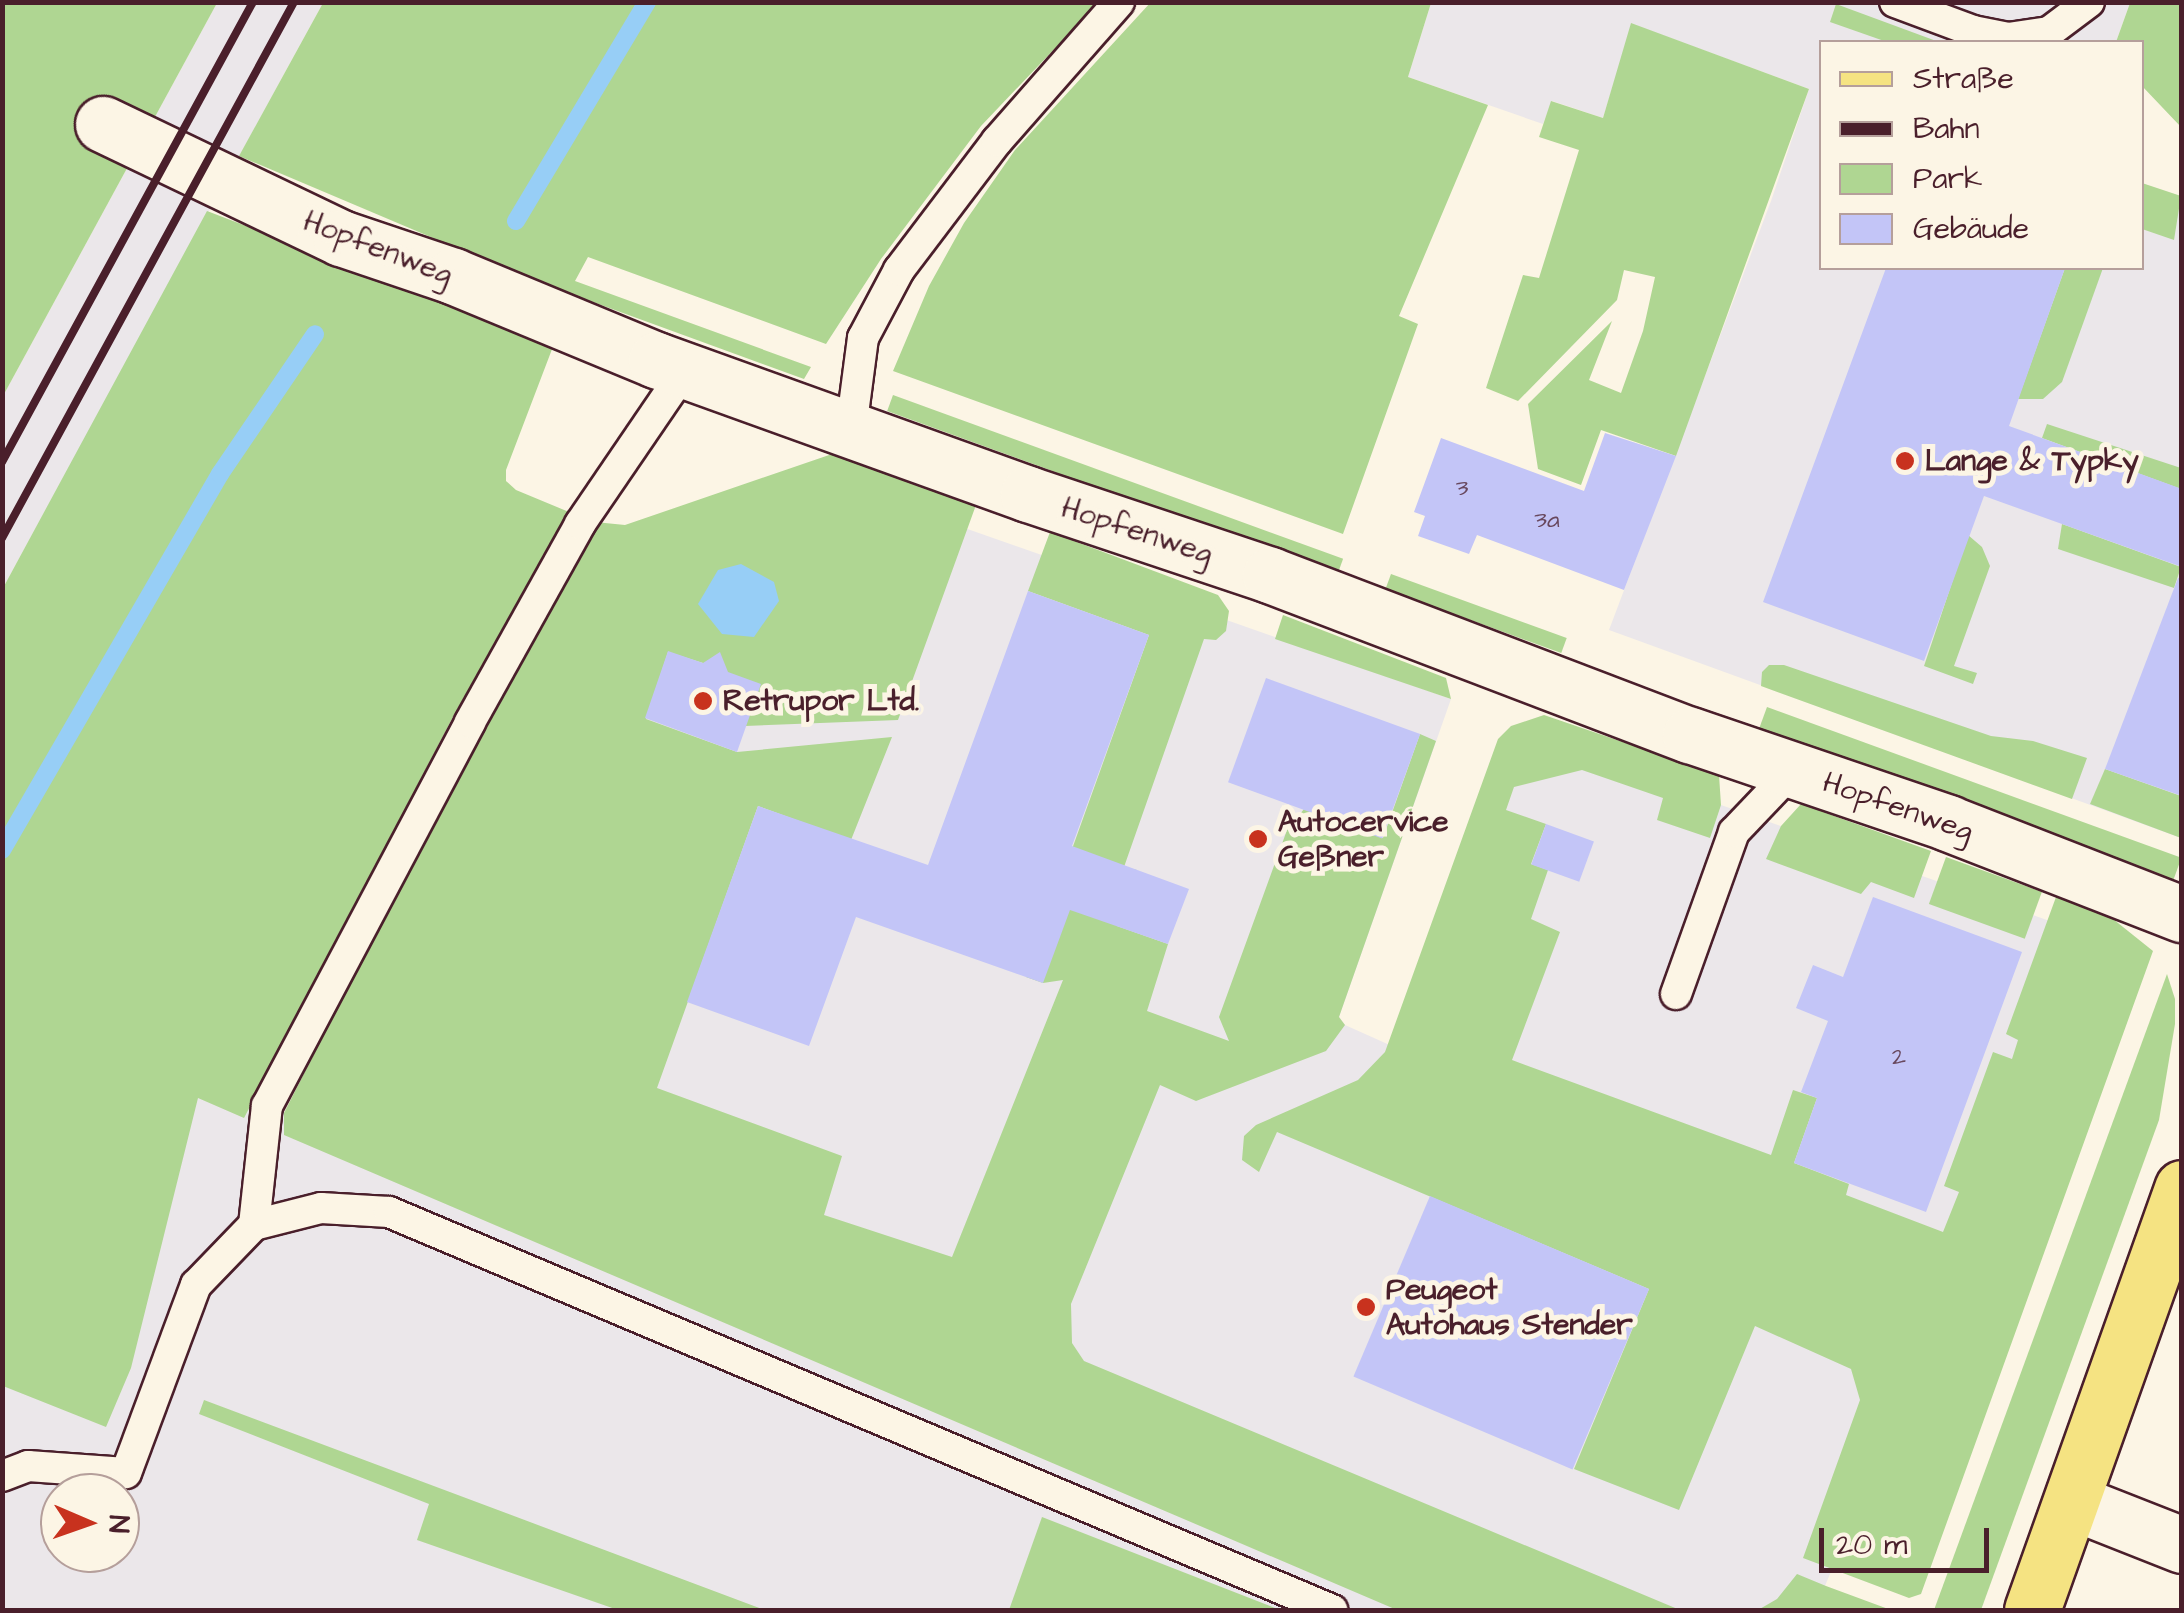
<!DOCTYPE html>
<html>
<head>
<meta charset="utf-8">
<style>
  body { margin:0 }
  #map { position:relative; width:2184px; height:1613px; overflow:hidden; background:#fcf5e5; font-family:"Architects Daughter",sans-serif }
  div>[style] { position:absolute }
  .built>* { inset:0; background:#ebe7ea }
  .green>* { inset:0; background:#afd692; transform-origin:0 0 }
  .water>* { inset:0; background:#97cef6 }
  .stream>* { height:18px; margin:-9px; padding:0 9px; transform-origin:9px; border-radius:9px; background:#97cef6 }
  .building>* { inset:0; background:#c3c5f7; transform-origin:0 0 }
  .roads { filter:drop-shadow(2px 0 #4a1f2b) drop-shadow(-2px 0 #4a1f2b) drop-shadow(0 2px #4a1f2b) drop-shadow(0 -2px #4a1f2b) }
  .service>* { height:30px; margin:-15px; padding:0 15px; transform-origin:15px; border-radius:15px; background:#fcf5e5 }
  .minor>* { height:55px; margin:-27.5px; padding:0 27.5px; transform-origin:27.5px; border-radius:27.5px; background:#fcf5e5 }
  .tertiary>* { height:55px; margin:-27.5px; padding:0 27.5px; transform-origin:27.5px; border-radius:27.5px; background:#fcf5e5 }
  .primary>* { height:55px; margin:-27.5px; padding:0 27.5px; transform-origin:27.5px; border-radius:27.5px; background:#f5e382 }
  .rail>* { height:8px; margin:-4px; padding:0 4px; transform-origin:4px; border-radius:4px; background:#4a1f2b }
  .dots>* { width:28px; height:28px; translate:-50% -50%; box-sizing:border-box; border:5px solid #fcf5e5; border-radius:50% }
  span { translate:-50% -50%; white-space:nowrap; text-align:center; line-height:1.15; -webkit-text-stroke:10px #fcf5e5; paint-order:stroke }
  .number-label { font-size:25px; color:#68485e }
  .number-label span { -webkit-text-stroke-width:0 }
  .street-label { font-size:30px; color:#4a1f2b }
  .poi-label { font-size:30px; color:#4a1f2b; font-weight:700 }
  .left { translate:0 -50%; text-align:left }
  .frame { position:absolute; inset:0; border:5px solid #4a1f2b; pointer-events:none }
  .legend { position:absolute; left:1819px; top:40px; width:325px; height:230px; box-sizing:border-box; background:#fcf5e5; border:2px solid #b59f9b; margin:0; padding:12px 18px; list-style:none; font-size:30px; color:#4a1f2b }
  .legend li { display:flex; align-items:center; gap:20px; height:50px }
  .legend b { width:50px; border:2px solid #b59f9b }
  .north { position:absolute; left:40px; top:1473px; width:100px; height:100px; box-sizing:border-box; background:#fcf5e5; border:2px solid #b59f9b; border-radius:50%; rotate:92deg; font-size:28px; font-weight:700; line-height:40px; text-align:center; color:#4a1f2b }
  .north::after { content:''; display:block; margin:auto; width:35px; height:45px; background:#c8321e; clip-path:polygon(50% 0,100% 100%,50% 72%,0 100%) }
  .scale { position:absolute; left:1819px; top:1528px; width:170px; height:45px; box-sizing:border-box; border:5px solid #4a1f2b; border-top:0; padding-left:12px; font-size:30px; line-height:35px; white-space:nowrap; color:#4a1f2b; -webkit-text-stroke:8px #fcf5e5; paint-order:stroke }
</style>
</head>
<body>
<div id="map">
  <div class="built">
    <i style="clip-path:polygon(217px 3px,323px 3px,3px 588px,3px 396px)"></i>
    <i style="clip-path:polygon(1431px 3px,2130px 3px,2116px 42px,1822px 42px,1822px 268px,2142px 268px,2142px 183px,2181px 199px,2181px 838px,1609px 630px,1771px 201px,1809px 89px,1632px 24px,1603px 118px,1552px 101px,1543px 124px,1408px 77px)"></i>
    <i style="clip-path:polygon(evenodd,828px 480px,1451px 699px,1339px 1017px,1345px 1025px,1412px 1055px,1510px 776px,1590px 753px,1721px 805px,2078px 931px,1920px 1357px,1815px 1610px,3px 1610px,2px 1314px,188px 1071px,284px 1113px,565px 698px,828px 480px,60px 1493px,120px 1493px,120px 1553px,60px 1553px,60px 1493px)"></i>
  </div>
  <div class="green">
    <i style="clip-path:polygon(1151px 2px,1431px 3px,1408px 77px,1488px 105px,1399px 316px,1418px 324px,1343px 534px,893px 371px,929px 286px,964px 223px,1015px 150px)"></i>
    <i style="clip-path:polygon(3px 3px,217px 3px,3px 396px)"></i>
    <i style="clip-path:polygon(323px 3px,1098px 3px,981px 126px,881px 259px,826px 344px,588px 257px,575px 281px,811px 367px,804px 379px,530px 279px,239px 156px)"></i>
    <i style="clip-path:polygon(2130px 3px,2181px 3px,2181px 127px,2142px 86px,2142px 42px,2116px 42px)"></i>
    <i style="clip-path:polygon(1836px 4px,1939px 42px,1887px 42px,1830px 22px)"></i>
    <i style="clip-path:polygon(1631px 23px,1809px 89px,1676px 456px,1601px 430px,1581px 485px,1538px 469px,1528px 404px,1612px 321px,1589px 380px,1621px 393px,1643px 331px,1655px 277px,1624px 270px,1617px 300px,1518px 401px,1486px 388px,1523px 275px,1539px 278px,1579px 150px,1539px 137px,1551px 101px,1603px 118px)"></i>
    <i style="clip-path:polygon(2142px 183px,2181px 196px,2174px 240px,2142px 229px)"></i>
    <i style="clip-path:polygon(207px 211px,554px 344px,506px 470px,506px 481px,516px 490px,569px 512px,454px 715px,244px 1118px,198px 1098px,131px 1368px,106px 1427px,3px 1386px,3px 588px)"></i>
    <i style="clip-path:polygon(2065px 268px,2103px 268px,2062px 382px,2043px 399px,2018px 399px)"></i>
    <i style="left:893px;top:395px;width:479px;height:17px;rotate:20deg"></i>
    <i style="clip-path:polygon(2047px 424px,2181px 468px,2181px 489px,2042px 438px)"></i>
    <i style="clip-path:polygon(835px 453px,976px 505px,898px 720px,745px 726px,724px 664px,703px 663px,668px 652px,646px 719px,737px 752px,892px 737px,851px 840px,758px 806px,657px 1088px,842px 1156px,824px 1215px,952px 1257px,1063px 980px,1043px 983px,1026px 977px,1149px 635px,1028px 591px,1050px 532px,1218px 595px,1229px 611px,1226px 631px,1216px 640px,1204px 639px,1124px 867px,1137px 870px,1117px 926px,1168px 944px,1147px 1011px,1229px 1041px,1219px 1017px,1287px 830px,1304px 809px,1383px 838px,1420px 734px,1436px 741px,1339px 1017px,1345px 1025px,1326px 1051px,1196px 1101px,1160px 1085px,1071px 1304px,1072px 1343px,1084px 1361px,1680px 1610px,1397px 1610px,284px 1135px,284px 1113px,477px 733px,595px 522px,625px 525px)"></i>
    <i style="clip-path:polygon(2062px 524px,2181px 567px,2174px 588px,2058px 549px)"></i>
    <i style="clip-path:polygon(1968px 535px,1982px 547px,1990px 566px,1954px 666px,1977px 673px,1973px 684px,1924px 666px)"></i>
    <i style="left:1391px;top:574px;width:187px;height:16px;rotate:20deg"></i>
    <i style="clip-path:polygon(1283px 615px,1446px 678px,1451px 699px,1275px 639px)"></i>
    <i style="clip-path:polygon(1769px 665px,1784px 665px,1991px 736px,2033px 741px,2087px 758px,2072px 799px,1761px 686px,1762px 672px)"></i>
    <i style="left:1767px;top:707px;width:441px;height:24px;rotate:20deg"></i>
    <i style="clip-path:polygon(1544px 715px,1719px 775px,1721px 805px,1710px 838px,1657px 820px,1663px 798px,1582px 770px,1514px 787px,1506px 810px,1546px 824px,1531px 864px,1548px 870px,1531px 919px,1560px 932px,1512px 1060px,1771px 1155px,1793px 1090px,1817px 1098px,1794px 1163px,1849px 1184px,1846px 1195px,1943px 1232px,1959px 1192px,1944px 1186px,1993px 1052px,2012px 1059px,2018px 1040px,2006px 1034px,2056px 897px,2113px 919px,2153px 951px,1921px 1594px,1909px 1598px,1803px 1558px,1860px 1400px,1851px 1369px,1755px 1326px,1679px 1510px,1574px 1469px,1649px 1289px,1277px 1132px,1259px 1172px,1242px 1160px,1244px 1136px,1256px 1125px,1358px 1080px,1385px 1052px,1498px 739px,1511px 726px)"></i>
    <i style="clip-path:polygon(2105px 769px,2181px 796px,2181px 838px,2090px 804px)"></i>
    <i style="clip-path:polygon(1801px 804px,1931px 851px,1914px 898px,1871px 882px,1861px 894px,1766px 859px,1781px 826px)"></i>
    <i style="left:1946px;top:857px;width:102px;height:50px;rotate:20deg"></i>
    <i style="clip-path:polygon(2167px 974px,2175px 999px,2175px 1024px,2159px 1120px,1981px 1610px,1934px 1610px)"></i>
    <i style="clip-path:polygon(204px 1400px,765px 1610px,618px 1610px,417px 1540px,429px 1504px,199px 1414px)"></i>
    <i style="clip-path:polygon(1042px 1517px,1280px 1610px,1009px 1610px)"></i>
    <i style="clip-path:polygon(1797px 1574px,1826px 1586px,1891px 1610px,1758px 1610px,1777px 1599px)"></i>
  </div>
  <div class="water">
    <i style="clip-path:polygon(741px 564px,774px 582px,779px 601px,754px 637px,722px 634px,698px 604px,718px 570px)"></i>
  </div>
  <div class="stream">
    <i style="left:516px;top:221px;width:255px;rotate:-59.1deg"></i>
    <i style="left:2px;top:850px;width:435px;rotate:-59.9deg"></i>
    <i style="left:220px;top:474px;width:169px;rotate:-55.8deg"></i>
  </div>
  <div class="building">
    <i style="clip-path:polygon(1886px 268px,2065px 268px,2009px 426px,2182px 489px,2182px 567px,1984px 496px,1924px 661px,1763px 602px)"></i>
    <i style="clip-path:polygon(1605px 433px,1676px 456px,1624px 590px,1477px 535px,1469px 554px,1418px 536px,1425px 516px,1414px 512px,1441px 438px,1584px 491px)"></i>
    <i style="clip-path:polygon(2178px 578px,2182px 579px,2182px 796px,2105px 769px)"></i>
    <i style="clip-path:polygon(1028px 591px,1149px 635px,1072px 846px,1189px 889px,1168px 944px,1070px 910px,1043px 983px,856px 917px,809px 1046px,687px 1002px,758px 806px,928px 865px)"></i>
    <i style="clip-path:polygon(668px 651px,703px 663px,720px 652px,728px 672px,761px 684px,737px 752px,645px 718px)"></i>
    <i style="left:1266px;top:678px;width:164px;height:111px;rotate:20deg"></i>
    <i style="left:1546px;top:824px;width:51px;height:43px;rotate:20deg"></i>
    <i style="clip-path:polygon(1873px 897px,2022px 952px,1926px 1212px,1794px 1163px,1817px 1098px,1801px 1092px,1828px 1021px,1796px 1008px,1813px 965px,1843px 977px)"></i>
    <i style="left:1430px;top:1196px;width:238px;height:196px;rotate:23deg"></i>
  </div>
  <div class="roads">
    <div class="service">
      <i style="left:1895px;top:2px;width:83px;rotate:20.4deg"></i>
      <i style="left:1973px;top:31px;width:36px;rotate:11deg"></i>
      <i style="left:2008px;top:38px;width:41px;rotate:-8.3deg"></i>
      <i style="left:2049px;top:32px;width:50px;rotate:-36.9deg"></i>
      <i style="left:851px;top:429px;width:92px;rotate:-82.5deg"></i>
      <i style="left:863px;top:338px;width:77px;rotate:-62.1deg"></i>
      <i style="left:899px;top:270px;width:162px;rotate:-52.8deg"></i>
      <i style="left:997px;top:141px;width:185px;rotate:-48.7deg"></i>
      <i style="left:1676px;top:994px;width:172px;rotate:-70.3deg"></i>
      <i style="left:1734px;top:832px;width:84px;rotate:-46.4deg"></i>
      <i style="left:254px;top:1225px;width:120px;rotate:-83.8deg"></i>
      <i style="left:267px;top:1106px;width:434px;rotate:-62.1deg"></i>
      <i style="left:470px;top:722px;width:227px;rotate:-60.9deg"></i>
      <i style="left:580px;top:524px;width:186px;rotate:-55.7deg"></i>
      <i style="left:2px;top:1476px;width:28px;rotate:-21deg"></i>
      <i style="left:28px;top:1466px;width:98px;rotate:4.1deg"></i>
      <i style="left:126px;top:1473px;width:201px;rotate:-69.6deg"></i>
      <i style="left:196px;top:1285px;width:83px;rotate:-46deg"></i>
      <i style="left:254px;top:1225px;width:69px;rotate:-14.2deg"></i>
      <i style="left:321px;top:1208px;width:68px;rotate:3.4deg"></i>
      <i style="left:389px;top:1212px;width:1024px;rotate:22.88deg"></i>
    </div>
    <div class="minor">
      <i style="left:103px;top:124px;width:264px;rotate:25.6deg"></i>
      <i style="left:341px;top:238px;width:118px;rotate:18.7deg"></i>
      <i style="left:453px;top:276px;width:220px;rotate:22.5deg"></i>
      <i style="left:656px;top:360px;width:395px;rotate:19.8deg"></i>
      <i style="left:1028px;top:494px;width:255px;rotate:18.5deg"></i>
      <i style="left:1270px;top:575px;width:449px;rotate:20.9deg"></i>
      <i style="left:1690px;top:735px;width:273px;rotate:18.8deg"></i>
      <i style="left:1948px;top:823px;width:251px;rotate:21.3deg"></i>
    </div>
    <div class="tertiary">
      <i style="left:2073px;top:1502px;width:117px;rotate:21.5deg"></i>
    </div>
    <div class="primary">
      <i style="left:2032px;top:1610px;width:448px;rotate:-70.4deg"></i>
    </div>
  </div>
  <div class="rail">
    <i style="left:2px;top:462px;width:524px;rotate:-61.38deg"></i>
    <i style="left:2px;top:538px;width:610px;rotate:-61.42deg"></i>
  </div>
  <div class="dots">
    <i style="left:1905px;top:461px;background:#c8321e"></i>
    <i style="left:703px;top:701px;background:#c8321e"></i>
    <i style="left:1258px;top:839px;background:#c8321e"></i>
    <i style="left:1366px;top:1307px;background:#c8321e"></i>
  </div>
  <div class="number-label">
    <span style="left:1462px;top:488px">3</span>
    <span style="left:1547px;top:520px">3a</span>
    <span style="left:1899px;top:1057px">2</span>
  </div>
  <div class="street-label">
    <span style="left:378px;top:248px;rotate:21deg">Hopfenweg</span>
    <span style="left:1137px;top:531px;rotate:18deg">Hopfenweg</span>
    <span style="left:1898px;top:807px;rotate:19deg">Hopfenweg</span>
  </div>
  <div class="poi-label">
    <span class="left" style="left:1925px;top:461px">Lange &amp; Typky</span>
    <span class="left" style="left:723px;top:701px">Retrupor Ltd.</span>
    <span class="left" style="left:1278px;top:839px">Autocervice<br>Geßner</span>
    <span class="left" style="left:1386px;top:1307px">Peugeot<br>Autohaus Stender</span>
  </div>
  <div class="frame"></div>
  <ul class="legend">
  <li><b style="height:12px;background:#f5e382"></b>Straße</li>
  <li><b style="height:12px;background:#4a1f2b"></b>Bahn</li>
  <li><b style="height:28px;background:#afd692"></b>Park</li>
  <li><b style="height:28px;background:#c3c5f7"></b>Gebäude</li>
  </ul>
  <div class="north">N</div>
  <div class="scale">20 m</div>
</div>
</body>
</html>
